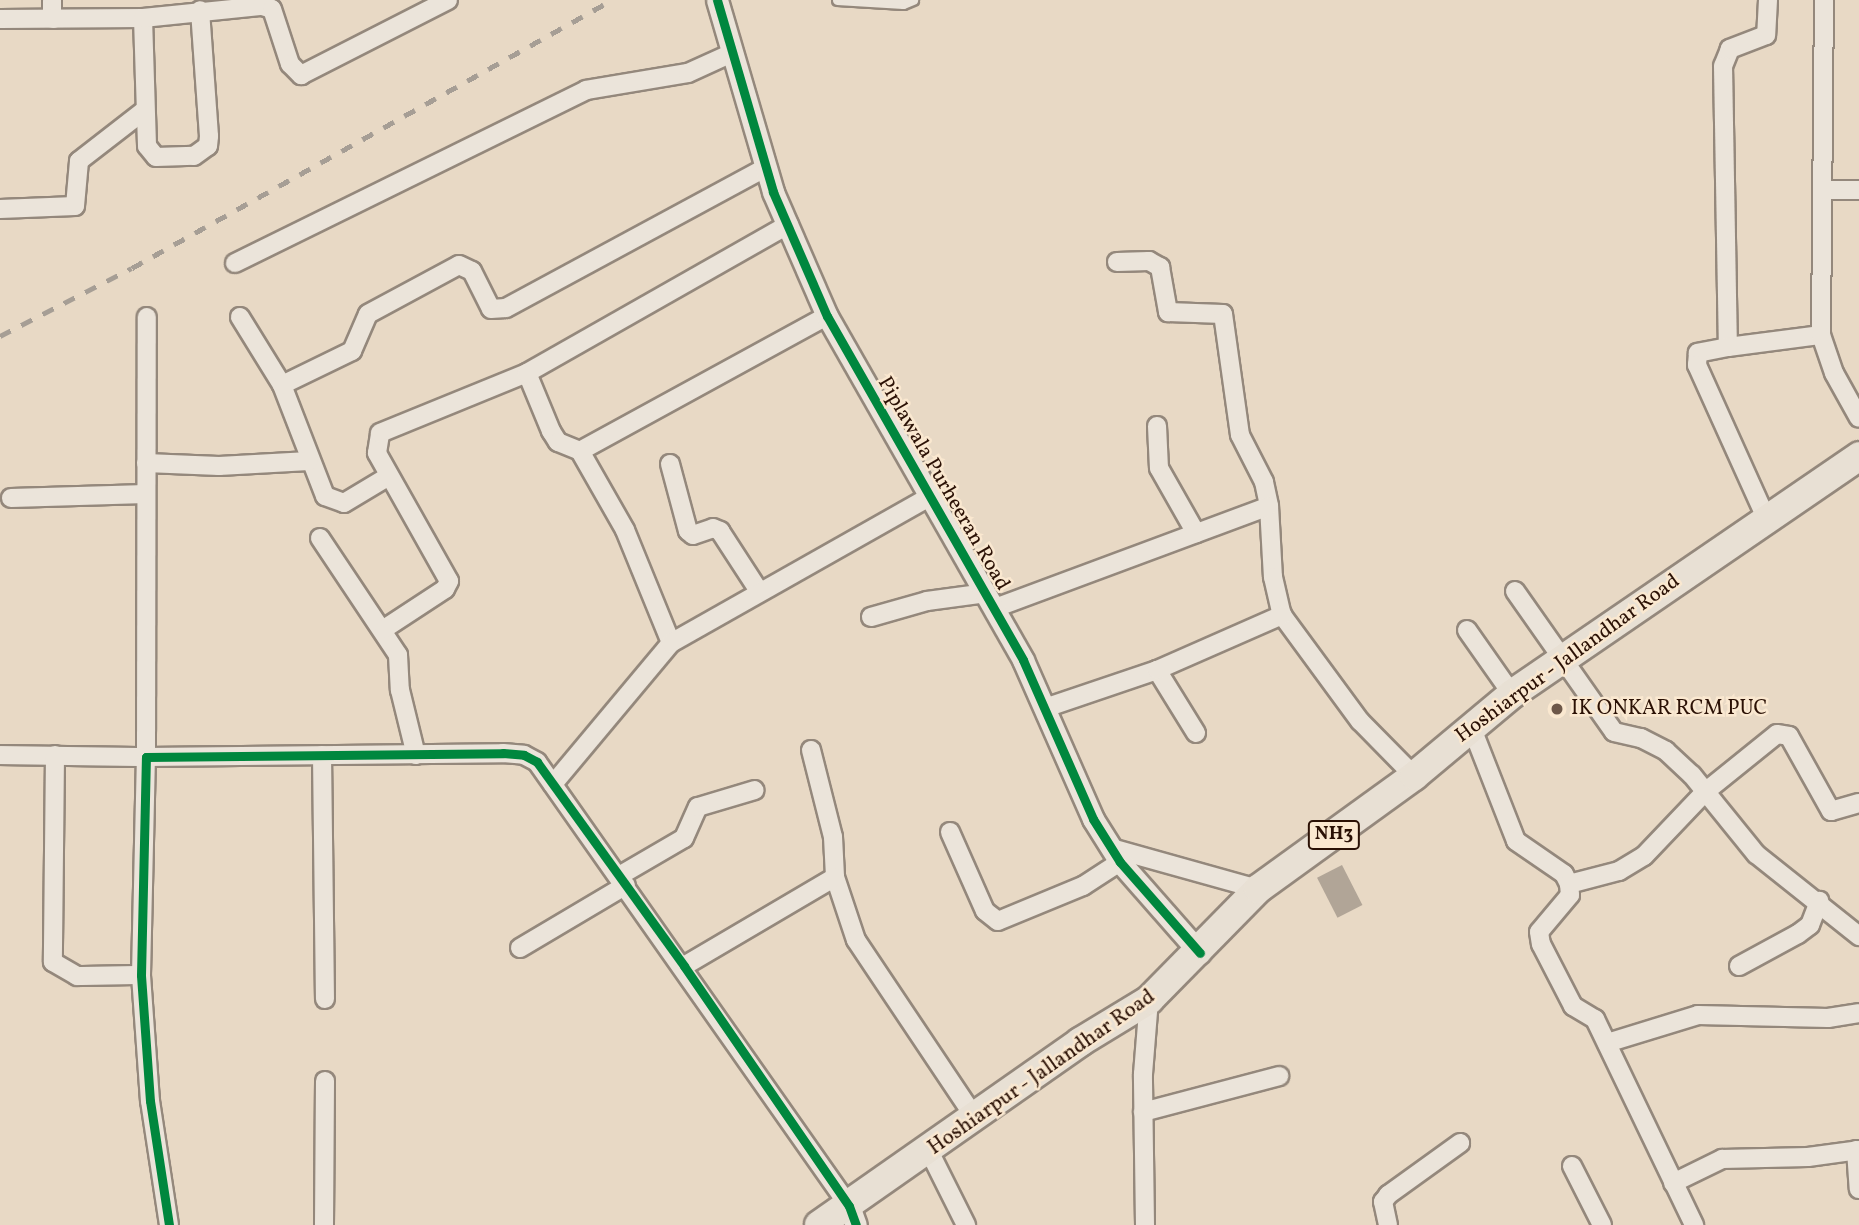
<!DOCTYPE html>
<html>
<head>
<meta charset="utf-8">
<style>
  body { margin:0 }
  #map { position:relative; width:1859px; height:1225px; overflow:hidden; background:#e8d9c5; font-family:Vollkorn,serif }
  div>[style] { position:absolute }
  .building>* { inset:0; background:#b1a597; transform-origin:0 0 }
  .roads { filter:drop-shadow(2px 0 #94887c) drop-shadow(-2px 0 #94887c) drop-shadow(0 2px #94887c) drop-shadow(0 -2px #94887c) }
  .service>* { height:9px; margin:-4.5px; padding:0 4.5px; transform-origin:4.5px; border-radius:4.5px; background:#ebe4da }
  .minor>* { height:18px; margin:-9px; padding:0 9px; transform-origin:9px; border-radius:9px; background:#ebe4da }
  .tertiary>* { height:21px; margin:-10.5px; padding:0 10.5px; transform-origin:10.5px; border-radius:10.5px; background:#ebe4da }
  .trunk>* { height:28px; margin:-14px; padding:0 14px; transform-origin:14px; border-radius:14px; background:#e8e0d4 }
  .rail>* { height:5px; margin-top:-2.5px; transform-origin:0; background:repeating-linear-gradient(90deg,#a69e95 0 12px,transparent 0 24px) }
  .cycleway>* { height:9px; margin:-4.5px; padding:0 4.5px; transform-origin:4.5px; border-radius:4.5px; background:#00873e }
  .dots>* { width:19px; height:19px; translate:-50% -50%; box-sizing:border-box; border:4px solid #fae8d0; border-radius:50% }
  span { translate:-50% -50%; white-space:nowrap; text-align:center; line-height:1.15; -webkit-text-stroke:5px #fae8d0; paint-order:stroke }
  .shield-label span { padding:2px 5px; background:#fae8d0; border:2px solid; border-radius:5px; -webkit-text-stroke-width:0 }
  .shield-label { font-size:19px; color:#2b1105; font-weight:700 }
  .street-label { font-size:21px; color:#2b1105 }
  .poi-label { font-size:21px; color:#2b1105 }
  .left { translate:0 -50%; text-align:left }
</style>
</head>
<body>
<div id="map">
  <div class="building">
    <i style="left:1342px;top:865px;width:45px;height:28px;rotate:63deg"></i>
  </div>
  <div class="roads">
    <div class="service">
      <i style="left:837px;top:0;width:66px;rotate:3.5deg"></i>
      <i style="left:903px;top:4px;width:11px;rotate:-22deg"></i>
    </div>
    <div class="minor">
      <i style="left:52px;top:0;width:19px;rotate:87deg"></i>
      <i style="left:1768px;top:0;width:35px;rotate:93deg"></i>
      <i style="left:1766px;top:35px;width:39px;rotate:159deg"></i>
      <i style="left:1730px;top:49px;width:18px;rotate:112deg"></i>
      <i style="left:1723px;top:66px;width:281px;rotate:89deg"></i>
      <i style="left:1728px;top:347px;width:94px;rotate:-7.4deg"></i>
      <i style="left:1821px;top:335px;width:335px;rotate:-89.5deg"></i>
      <i style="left:143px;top:18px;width:128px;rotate:88.2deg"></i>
      <i style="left:147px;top:146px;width:14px;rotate:51deg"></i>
      <i style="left:156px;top:157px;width:38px;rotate:-2deg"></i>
      <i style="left:194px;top:156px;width:17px;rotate:-36deg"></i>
      <i style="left:208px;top:146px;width:10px;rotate:-84deg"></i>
      <i style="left:209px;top:136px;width:126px;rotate:-94.1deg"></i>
      <i style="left:0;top:19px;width:143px;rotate:-0.4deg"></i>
      <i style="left:143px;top:18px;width:120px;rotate:-5.8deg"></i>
      <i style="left:262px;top:6px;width:10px;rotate:17deg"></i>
      <i style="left:272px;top:9px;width:58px;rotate:71.9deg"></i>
      <i style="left:290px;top:64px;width:16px;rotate:45deg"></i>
      <i style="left:301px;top:75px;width:165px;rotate:-27deg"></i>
      <i style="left:1823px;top:190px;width:36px"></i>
      <i style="left:0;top:209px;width:75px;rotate:-2.3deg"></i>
      <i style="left:75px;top:206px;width:45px;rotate:-84.9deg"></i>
      <i style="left:79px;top:161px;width:83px;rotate:-37.7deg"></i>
      <i style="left:1117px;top:262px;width:32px;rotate:-2deg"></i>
      <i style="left:1149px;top:261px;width:13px;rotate:29deg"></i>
      <i style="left:1160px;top:267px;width:46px;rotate:79.9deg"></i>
      <i style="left:1168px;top:312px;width:55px;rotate:2.1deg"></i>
      <i style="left:1223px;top:314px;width:122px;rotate:82deg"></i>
      <i style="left:1240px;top:435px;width:53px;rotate:62.9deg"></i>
      <i style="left:1264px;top:482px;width:25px;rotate:78deg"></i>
      <i style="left:1269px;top:506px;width:71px;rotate:86.8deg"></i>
      <i style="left:1273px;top:577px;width:39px;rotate:77deg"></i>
      <i style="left:1282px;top:615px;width:132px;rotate:53.7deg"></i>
      <i style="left:1360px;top:721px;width:77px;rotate:45.5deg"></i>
      <i style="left:235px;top:263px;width:391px;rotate:-26.2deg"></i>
      <i style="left:586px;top:90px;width:103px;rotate:-9.5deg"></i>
      <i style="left:688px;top:73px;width:48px;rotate:-24.4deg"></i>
      <i style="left:240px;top:317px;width:80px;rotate:58.3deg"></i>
      <i style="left:282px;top:385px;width:119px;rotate:68.8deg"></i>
      <i style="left:325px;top:496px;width:20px;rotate:20deg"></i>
      <i style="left:344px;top:503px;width:52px;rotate:-31deg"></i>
      <i style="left:1821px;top:335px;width:40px;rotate:71.1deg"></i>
      <i style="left:1834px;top:373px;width:51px;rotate:60.9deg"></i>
      <i style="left:1728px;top:347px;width:31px;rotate:169deg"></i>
      <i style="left:1698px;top:353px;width:12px;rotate:95deg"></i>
      <i style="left:1697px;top:365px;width:168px;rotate:65.7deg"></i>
      <i style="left:527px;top:373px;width:63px;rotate:67.5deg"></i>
      <i style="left:551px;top:431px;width:13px;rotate:58deg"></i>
      <i style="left:558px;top:442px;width:24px;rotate:22deg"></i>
      <i style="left:580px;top:451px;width:281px;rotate:-28.7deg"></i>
      <i style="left:282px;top:385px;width:78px;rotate:-25.9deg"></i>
      <i style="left:352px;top:351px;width:40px;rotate:-66.6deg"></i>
      <i style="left:368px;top:314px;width:103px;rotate:-28.3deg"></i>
      <i style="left:459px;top:265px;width:14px;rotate:25deg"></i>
      <i style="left:472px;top:271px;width:42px;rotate:63.4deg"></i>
      <i style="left:491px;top:309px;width:15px;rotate:-4deg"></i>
      <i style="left:506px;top:308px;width:294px;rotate:-28.4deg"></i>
      <i style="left:1157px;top:426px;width:42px;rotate:87.3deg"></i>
      <i style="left:1159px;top:468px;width:75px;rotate:60.4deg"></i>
      <i style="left:580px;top:451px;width:91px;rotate:60.3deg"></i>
      <i style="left:625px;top:530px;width:122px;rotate:67.8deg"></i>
      <i style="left:146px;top:463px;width:73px;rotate:2.4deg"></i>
      <i style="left:219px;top:466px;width:90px;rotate:-3.2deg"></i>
      <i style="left:670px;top:464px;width:69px;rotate:75deg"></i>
      <i style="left:688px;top:531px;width:6px;rotate:39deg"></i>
      <i style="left:693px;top:535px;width:21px;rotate:-19deg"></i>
      <i style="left:713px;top:528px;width:8px;rotate:23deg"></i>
      <i style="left:720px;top:531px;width:72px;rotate:57deg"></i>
      <i style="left:11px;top:498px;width:135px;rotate:-1.7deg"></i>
      <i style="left:320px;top:538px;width:141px;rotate:56.3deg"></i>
      <i style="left:398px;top:655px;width:35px;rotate:87deg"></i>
      <i style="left:400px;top:690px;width:67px;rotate:76.2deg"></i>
      <i style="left:1515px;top:591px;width:172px;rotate:54.9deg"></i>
      <i style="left:1614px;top:732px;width:28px;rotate:13deg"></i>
      <i style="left:1641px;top:738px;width:28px;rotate:27deg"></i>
      <i style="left:1666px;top:751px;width:35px;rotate:43deg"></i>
      <i style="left:1692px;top:775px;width:102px;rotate:51deg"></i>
      <i style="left:1756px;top:854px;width:132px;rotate:38.5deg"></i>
      <i style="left:995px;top:608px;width:292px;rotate:-20.4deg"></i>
      <i style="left:871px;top:617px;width:58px;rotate:-15.9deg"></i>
      <i style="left:927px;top:601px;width:60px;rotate:-7.7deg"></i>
      <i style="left:384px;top:629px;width:73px;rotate:-33.3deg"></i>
      <i style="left:445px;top:589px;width:9px;rotate:-63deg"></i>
      <i style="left:449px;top:581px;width:147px;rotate:-119.4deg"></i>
      <i style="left:377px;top:453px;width:20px;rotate:-81deg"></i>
      <i style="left:380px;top:433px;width:159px;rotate:-22.2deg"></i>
      <i style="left:527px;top:373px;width:301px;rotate:-29.6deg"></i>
      <i style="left:1467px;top:630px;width:78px;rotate:54.9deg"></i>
      <i style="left:1157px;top:670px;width:74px;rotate:58.2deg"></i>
      <i style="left:1045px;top:708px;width:118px;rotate:-18.7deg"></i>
      <i style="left:1157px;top:670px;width:137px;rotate:-23.7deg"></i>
      <i style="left:1471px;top:726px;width:123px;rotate:68.6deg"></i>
      <i style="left:1516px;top:841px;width:58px;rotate:34.5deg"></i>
      <i style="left:1564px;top:874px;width:11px;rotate:63deg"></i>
      <i style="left:1569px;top:884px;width:11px;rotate:85deg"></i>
      <i style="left:1570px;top:895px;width:48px;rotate:130deg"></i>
      <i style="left:1539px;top:932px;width:12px;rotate:81deg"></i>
      <i style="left:1541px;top:944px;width:70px;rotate:62.7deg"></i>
      <i style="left:1573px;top:1006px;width:26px;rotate:31deg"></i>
      <i style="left:1595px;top:1019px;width:229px;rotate:64.3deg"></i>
      <i style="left:811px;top:750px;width:90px;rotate:75.8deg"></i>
      <i style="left:833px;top:837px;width:40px;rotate:87.1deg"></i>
      <i style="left:835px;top:877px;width:66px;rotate:71.6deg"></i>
      <i style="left:856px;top:940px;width:212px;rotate:56.2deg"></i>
      <i style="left:0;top:755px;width:146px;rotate:0.8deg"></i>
      <i style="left:146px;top:757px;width:440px;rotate:-89.9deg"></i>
      <i style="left:55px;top:755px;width:207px;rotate:90.6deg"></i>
      <i style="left:53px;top:962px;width:28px;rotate:30deg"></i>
      <i style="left:77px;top:976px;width:64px;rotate:-0.9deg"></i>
      <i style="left:322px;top:755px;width:244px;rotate:89.3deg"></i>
      <i style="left:553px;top:784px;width:184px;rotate:-50.1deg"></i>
      <i style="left:671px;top:643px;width:294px;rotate:-29.5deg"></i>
      <i style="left:950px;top:832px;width:86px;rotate:66.1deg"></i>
      <i style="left:985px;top:911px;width:16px;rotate:38deg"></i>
      <i style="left:998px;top:921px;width:92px;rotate:-22.4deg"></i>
      <i style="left:1083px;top:886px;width:44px;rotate:-33deg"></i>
      <i style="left:1111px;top:848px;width:153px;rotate:15.6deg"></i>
      <i style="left:619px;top:876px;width:75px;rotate:-30.3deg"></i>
      <i style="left:684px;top:838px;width:34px;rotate:-66deg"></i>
      <i style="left:698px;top:807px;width:59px;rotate:-16.6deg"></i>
      <i style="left:1569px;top:884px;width:52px;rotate:-14.6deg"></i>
      <i style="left:1619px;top:871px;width:29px;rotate:-31deg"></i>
      <i style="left:1644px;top:856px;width:88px;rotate:-46.4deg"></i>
      <i style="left:1705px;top:792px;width:92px;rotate:-38.9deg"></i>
      <i style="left:1777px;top:734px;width:12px;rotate:9deg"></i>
      <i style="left:1789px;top:736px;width:86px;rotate:60.8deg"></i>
      <i style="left:1831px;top:811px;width:29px;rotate:-16deg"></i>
      <i style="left:520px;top:948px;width:123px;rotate:-30.7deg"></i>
      <i style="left:684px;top:966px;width:175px;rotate:-30.5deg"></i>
      <i style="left:1739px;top:966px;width:67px;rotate:-28.5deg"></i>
      <i style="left:1798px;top:934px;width:15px;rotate:-37deg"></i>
      <i style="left:1810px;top:925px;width:26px;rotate:-69deg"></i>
      <i style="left:1607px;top:1043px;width:95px;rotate:-17.1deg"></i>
      <i style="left:1698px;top:1015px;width:130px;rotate:1.3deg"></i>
      <i style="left:1828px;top:1018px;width:31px;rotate:-9deg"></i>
      <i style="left:1143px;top:1112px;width:141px;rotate:-14.8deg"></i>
      <i style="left:1856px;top:1150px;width:39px;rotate:86deg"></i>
      <i style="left:929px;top:1151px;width:83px;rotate:63.4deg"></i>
      <i style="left:1572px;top:1166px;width:66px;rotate:63deg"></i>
      <i style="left:1673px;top:1183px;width:55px;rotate:-26.1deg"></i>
      <i style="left:1722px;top:1159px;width:86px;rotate:-1.3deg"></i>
      <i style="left:1808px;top:1157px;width:51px;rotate:-7.8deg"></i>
      <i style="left:169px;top:1225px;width:125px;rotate:-98.7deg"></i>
      <i style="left:150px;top:1101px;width:126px;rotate:-94.1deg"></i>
      <i style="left:141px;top:975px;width:218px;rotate:-88.7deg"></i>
      <i style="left:146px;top:757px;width:357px;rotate:-0.6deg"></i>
      <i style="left:503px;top:753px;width:21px;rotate:5deg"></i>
      <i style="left:524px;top:755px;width:15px;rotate:28deg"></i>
      <i style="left:537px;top:762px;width:543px;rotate:54.9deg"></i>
      <i style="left:324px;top:1225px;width:144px;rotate:-89.6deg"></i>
      <i style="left:1145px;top:1225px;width:151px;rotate:-90.8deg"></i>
      <i style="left:1143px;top:1074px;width:74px;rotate:-85.4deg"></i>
      <i style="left:1388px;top:1225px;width:24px;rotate:-102deg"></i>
      <i style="left:1383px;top:1202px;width:9px;rotate:-54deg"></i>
      <i style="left:1388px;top:1195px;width:89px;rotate:-35.8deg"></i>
    </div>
    <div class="tertiary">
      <i style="left:717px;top:0;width:200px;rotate:73.7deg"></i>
      <i style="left:773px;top:192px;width:135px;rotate:66.5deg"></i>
      <i style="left:827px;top:316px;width:396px;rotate:60.3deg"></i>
      <i style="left:1023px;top:660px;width:174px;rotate:66.2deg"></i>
      <i style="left:1093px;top:819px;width:51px;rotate:57.9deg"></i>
      <i style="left:1120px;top:862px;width:121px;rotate:48.7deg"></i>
      <i style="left:849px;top:1206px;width:20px;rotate:70deg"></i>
    </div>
    <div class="trunk">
      <i style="left:819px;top:1225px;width:319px;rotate:-35deg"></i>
      <i style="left:1080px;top:1042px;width:81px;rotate:-31.3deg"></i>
      <i style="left:1149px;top:1000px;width:156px;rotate:-45.5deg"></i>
      <i style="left:1258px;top:889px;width:193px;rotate:-35.9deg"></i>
      <i style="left:1414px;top:776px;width:128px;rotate:-39.9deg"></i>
      <i style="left:1512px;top:694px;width:421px;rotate:-34.4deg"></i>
    </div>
  </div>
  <div class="rail">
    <i style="left:0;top:336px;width:148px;rotate:-27.3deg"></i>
    <i style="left:132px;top:268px;width:550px;rotate:-29.18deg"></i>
  </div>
  <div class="cycleway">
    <i style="left:717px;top:0;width:200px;rotate:73.7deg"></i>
    <i style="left:773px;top:192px;width:135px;rotate:66.5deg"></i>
    <i style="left:827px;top:316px;width:396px;rotate:60.3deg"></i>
    <i style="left:1023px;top:660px;width:174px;rotate:66.2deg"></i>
    <i style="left:1093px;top:819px;width:51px;rotate:57.9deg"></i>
    <i style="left:1120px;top:862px;width:121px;rotate:48.7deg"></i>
    <i style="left:169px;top:1225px;width:125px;rotate:-98.7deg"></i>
    <i style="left:150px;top:1101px;width:126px;rotate:-94.1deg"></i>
    <i style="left:141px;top:975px;width:218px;rotate:-88.7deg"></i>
    <i style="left:146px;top:757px;width:357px;rotate:-0.6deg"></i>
    <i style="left:503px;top:753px;width:21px;rotate:5deg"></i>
    <i style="left:524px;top:755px;width:15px;rotate:28deg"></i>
    <i style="left:537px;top:762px;width:251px;rotate:54.2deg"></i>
    <i style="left:684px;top:966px;width:291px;rotate:55.5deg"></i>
    <i style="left:849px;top:1206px;width:20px;rotate:70deg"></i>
  </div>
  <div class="dots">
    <i style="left:1557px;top:709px;background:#6d5748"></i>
  </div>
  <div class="shield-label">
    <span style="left:1334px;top:835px">NH3</span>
  </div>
  <div class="street-label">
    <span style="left:943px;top:484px;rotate:60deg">Piplawala Purheeran Road</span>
    <span style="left:1568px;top:659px;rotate:-36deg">Hoshiarpur - Jallandhar Road</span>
    <span style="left:1042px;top:1073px;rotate:-35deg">Hoshiarpur - Jallandhar Road</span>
  </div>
  <div class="poi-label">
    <span class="left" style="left:1571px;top:709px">IK ONKAR RCM PUC</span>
  </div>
</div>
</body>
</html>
